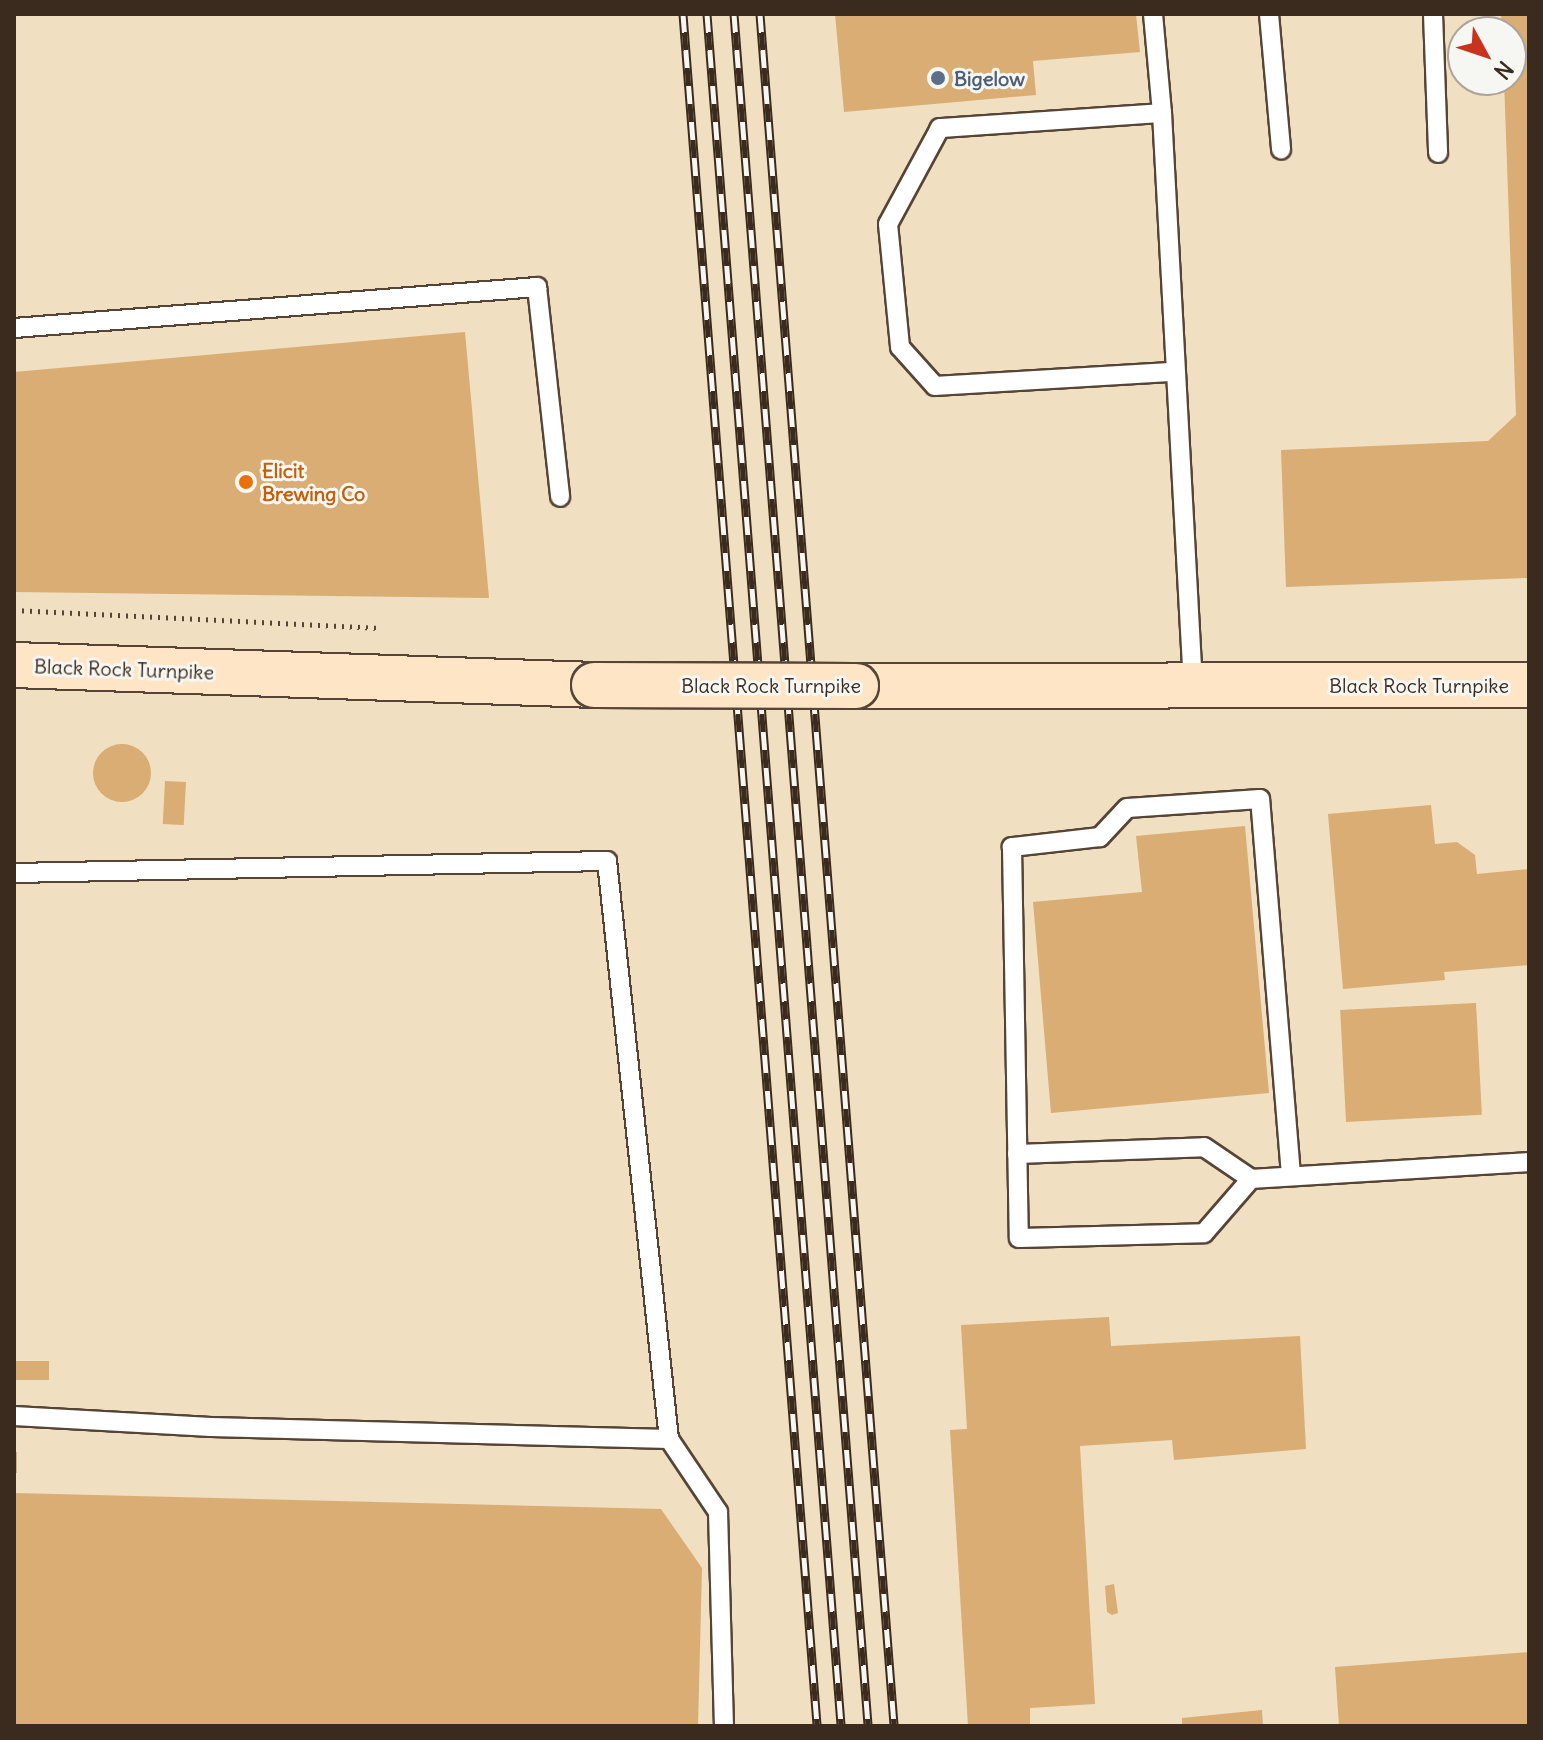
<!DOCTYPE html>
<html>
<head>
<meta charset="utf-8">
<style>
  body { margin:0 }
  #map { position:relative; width:1543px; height:1740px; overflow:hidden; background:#f0dfc1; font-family:Delius,sans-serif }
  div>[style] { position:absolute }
  .building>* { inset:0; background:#d9ad73; transform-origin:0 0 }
  .round { border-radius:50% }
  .path>* { height:5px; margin-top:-2.5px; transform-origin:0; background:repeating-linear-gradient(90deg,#564536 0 2px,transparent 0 8px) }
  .roads { filter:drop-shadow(2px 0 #564536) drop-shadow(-2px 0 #564536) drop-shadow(0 2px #564536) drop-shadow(0 -2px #564536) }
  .service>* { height:18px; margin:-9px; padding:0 9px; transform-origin:9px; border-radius:9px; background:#fff }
  .secondary>* { height:44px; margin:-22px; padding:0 22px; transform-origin:22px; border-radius:22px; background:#fde5c5 }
  .rail>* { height:9px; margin-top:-4.5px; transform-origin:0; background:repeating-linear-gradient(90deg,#f6f6f2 0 18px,#3b2a1e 0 36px); box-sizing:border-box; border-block:2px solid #3b2a1e }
  .bridges { filter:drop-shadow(2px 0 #564536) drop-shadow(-2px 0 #564536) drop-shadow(0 2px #564536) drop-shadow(0 -2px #564536) }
  .secondary-bridge>* { height:44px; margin:-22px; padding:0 22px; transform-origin:22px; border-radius:22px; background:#fde5c5 }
  .dots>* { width:22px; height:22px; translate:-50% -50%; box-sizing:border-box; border:4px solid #f6f6f2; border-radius:50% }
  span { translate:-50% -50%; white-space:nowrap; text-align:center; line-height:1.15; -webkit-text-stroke:6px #f6f6f2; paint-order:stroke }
  .service-label { font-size:20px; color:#4e5e75; font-weight:700 }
  .left { translate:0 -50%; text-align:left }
  .food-label { font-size:20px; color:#c56008; font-weight:700 }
  .street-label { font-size:20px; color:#3b2a1e }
  .frame { position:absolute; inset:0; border:16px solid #3b2a1e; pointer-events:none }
  .north { position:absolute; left:1447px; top:16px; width:80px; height:80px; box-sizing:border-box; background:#f6f6f2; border:2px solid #aba49d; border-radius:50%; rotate:130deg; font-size:22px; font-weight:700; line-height:32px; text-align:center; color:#3b2a1e }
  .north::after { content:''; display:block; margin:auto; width:28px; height:36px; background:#c8321e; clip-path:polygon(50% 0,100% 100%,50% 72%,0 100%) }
</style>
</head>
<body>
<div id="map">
  <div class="building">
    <i style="clip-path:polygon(835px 14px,1136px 14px,1140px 52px,1033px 61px,1036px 95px,844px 112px)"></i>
    <i style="clip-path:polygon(1501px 14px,1529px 14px,1529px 578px,1286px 587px,1281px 450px,1488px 441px,1516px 415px,1504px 80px,1511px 80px,1511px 32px,1502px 32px)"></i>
    <i style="clip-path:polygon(465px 332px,489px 598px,14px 592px,14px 372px)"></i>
    <i class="round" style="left:93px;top:744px;width:58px;height:58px"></i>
    <i style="left:165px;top:781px;width:21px;height:43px;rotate:3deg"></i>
    <i style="clip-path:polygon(1431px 805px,1435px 844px,1457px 842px,1475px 855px,1477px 874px,1529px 869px,1529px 965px,1444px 972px,1445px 980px,1343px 989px,1328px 814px)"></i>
    <i style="clip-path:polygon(1245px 826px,1269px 1093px,1051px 1113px,1033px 902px,1142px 892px,1136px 836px)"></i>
    <i style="left:1476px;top:1003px;width:112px;height:136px;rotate:87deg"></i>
    <i style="clip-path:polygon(1109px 1317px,1111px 1346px,1300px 1336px,1306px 1449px,1174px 1460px,1172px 1440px,1080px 1446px,1095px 1704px,1030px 1708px,1030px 1726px,968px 1726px,950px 1430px,967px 1429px,961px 1325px)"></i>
    <i style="left:14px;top:1361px;width:35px;height:19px"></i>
    <i style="left:14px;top:1452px;width:3px;height:21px"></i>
    <i style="clip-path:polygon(14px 1493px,661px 1509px,702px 1568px,698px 1726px,14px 1726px)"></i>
    <i style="clip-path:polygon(1114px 1584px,1118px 1613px,1112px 1615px,1107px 1612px,1105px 1586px)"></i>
    <i style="clip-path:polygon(1529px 1652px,1529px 1726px,1339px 1726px,1335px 1667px)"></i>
    <i style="clip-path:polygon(1262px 1710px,1263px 1726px,1182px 1726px,1182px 1718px)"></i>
  </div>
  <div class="path">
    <i style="left:14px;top:610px;width:367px;rotate:2.8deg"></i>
  </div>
  <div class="roads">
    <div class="service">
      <i style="left:1153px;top:14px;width:99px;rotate:84.8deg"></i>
      <i style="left:1162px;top:113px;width:573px;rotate:86.9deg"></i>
      <i style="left:1269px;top:14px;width:136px;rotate:84.9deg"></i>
      <i style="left:1433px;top:14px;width:139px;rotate:87.9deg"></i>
      <i style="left:1162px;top:113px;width:223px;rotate:176.1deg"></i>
      <i style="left:940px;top:128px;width:109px;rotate:118.4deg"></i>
      <i style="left:888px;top:224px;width:124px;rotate:84.4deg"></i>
      <i style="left:900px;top:347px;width:52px;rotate:48.1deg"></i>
      <i style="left:935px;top:386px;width:239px;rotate:-3.4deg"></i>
      <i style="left:14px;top:328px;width:525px;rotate:-4.48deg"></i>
      <i style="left:537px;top:287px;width:211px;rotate:83.7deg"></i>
      <i style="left:14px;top:873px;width:593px;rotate:-1.16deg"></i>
      <i style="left:607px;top:861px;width:581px;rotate:83.88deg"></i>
      <i style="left:1017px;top:1154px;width:187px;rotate:-2.1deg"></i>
      <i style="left:1204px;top:1147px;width:57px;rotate:34.2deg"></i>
      <i style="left:1291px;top:1175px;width:377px;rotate:-94.7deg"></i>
      <i style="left:1260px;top:799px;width:133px;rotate:176.1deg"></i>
      <i style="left:1127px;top:808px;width:40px;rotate:133deg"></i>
      <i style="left:1100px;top:837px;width:89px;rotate:173.5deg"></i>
      <i style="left:1012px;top:847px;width:391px;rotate:89deg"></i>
      <i style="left:1019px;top:1238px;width:185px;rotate:-1.5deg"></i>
      <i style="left:1204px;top:1233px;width:72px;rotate:-49deg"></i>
      <i style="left:1251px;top:1179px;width:279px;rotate:-3.5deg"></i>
      <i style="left:14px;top:1416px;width:197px;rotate:3.2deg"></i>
      <i style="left:211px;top:1427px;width:458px;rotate:1.5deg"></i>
      <i style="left:669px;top:1439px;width:88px;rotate:56.1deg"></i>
      <i style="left:718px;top:1512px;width:214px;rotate:88.4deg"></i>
    </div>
    <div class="secondary">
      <i style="left:14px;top:665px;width:580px;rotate:1.97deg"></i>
      <i style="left:856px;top:686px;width:673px;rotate:-0.09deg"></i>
    </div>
  </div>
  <div class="rail">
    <i style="left:683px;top:14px;width:1717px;rotate:85.52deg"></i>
    <i style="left:707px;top:14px;width:1717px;rotate:85.52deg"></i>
    <i style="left:734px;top:14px;width:1717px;rotate:85.52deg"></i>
    <i style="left:760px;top:14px;width:1717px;rotate:85.52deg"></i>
  </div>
  <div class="bridges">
    <div class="secondary-bridge">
      <i style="left:594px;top:685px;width:262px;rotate:0.2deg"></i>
    </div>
  </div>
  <div class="dots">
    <i style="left:938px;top:78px;background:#5c6f8a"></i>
    <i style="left:246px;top:482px;background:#e8710a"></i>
  </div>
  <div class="service-label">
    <span class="left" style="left:954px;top:78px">Bigelow</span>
  </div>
  <div class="food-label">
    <span class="left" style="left:262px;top:482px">Elicit<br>Brewing Co</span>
  </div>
  <div class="street-label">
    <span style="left:124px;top:669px;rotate:2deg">Black Rock Turnpike</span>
    <span style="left:771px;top:685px">Black Rock Turnpike</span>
    <span style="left:1419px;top:685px">Black Rock Turnpike</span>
  </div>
  <div class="frame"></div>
  <div class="north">N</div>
</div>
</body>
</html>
